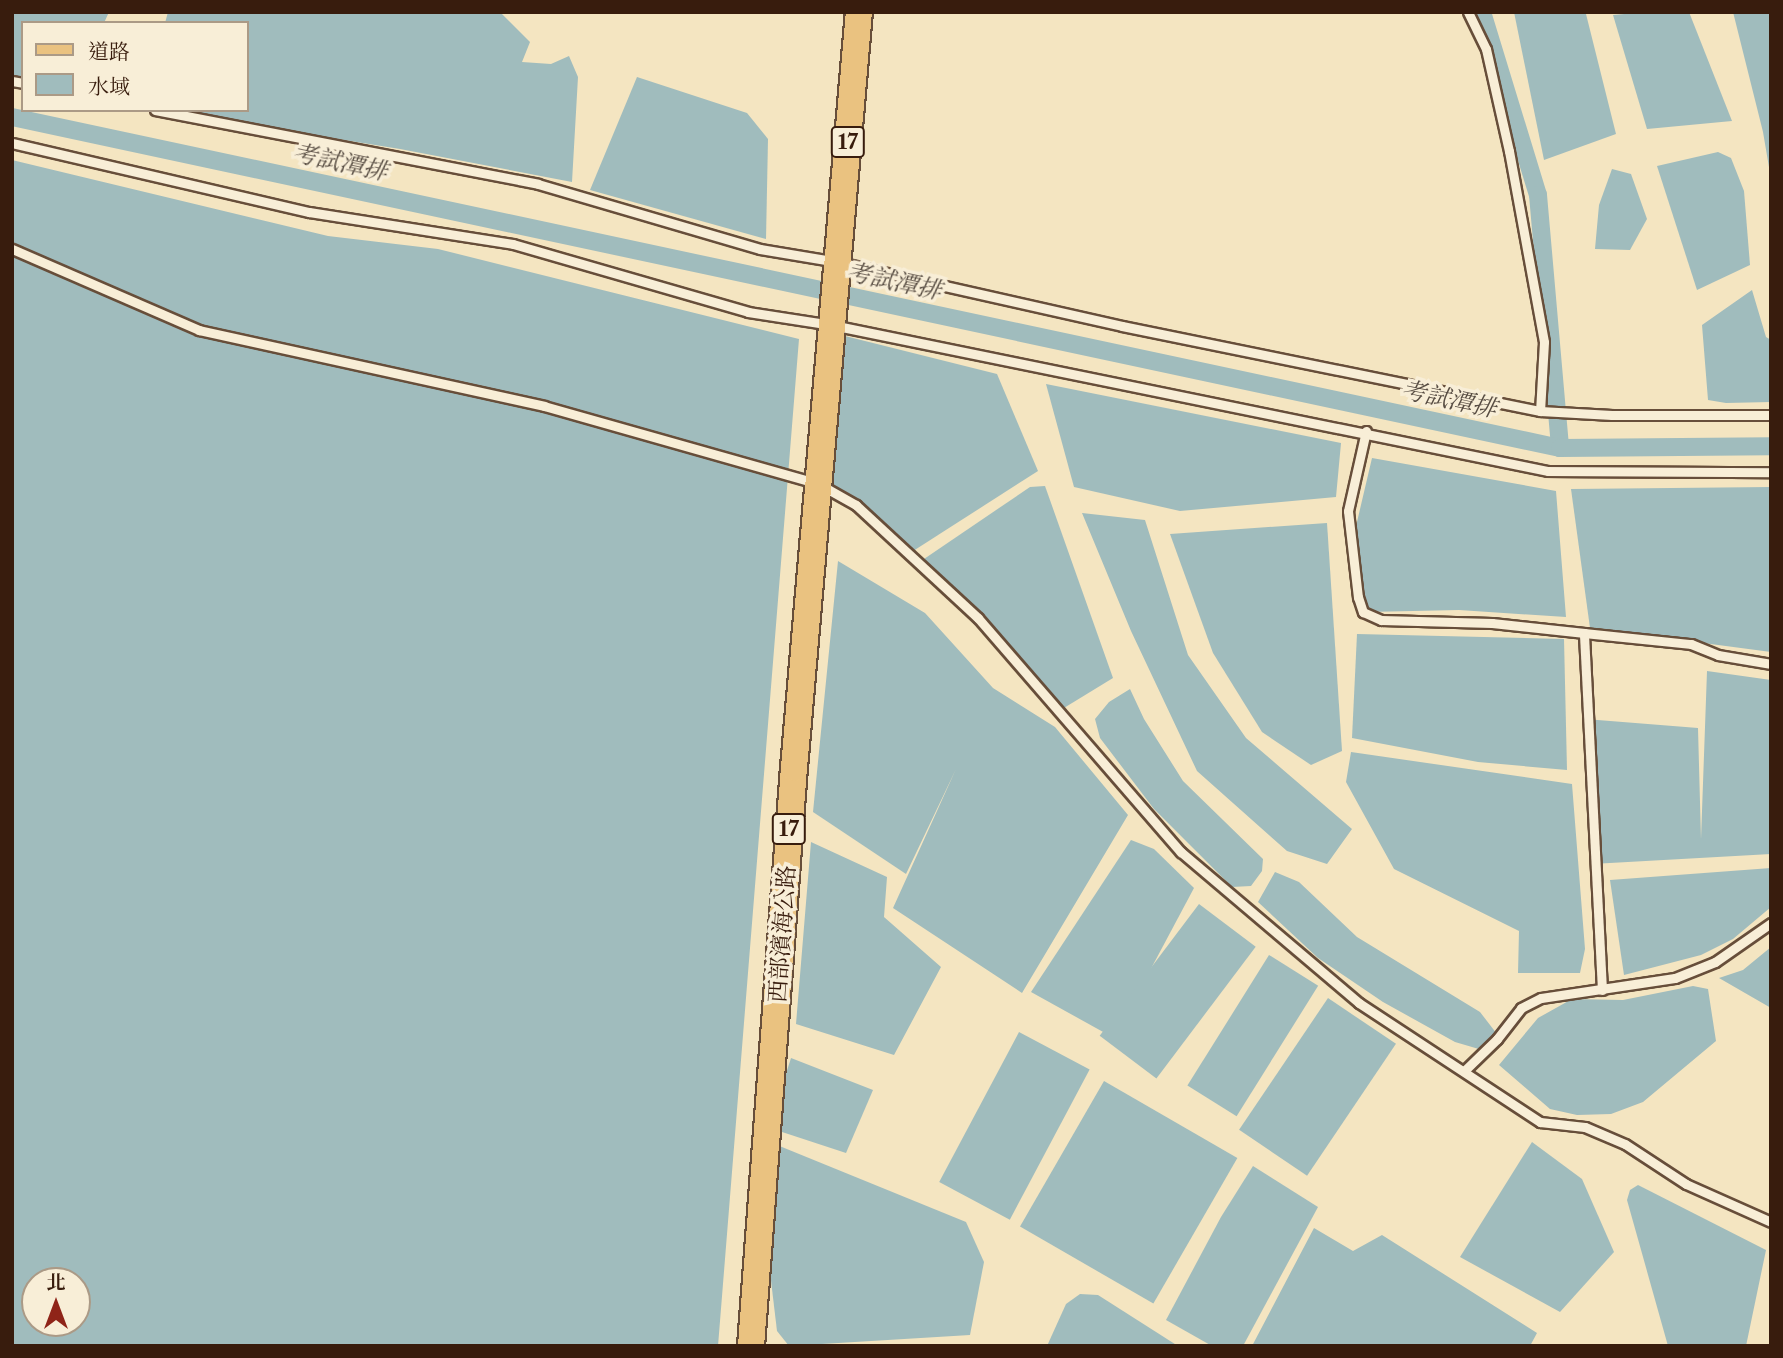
<!DOCTYPE html>
<html>
<head>
<meta charset="utf-8">
<style>
  body { margin:0 }
  #map { position:relative; width:1783px; height:1358px; overflow:hidden; background:#f4e5c1; font-family:"Libre Caslon Text","Noto Serif TC",serif }
  div>[style] { position:absolute }
  .water>* { inset:0; background:#a0bcbd; transform-origin:0 0 }
  .canal>* { height:18px; margin:-9px; padding:0 9px; transform-origin:9px; border-radius:9px; background:#a0bcbd }
  .roads { filter:drop-shadow(2px 0 #674e3a) drop-shadow(-2px 0 #674e3a) drop-shadow(0 2px #674e3a) drop-shadow(0 -2px #674e3a) }
  .service>* { height:9px; margin:-4.5px; padding:0 4.5px; transform-origin:4.5px; border-radius:4.5px; background:#f8eed7 }
  .primary>* { height:26px; margin:-13px; padding:0 13px; transform-origin:13px; border-radius:13px; background:#eac280 }
  span { translate:-50% -50%; white-space:nowrap; text-align:center; line-height:1.15; -webkit-text-stroke:7px #f8eed7; paint-order:stroke }
  .shield-label span { padding:2px 5px; background:#f8eed7; border:2px solid; border-radius:5px; -webkit-text-stroke-width:0 }
  .shield-label { font-size:21px; color:#381c0d; font-weight:700 }
  .street-label { font-size:23px; color:#381c0d }
  .water-label { font-size:24px; color:#574c42; font-style:italic }
  .frame { position:absolute; inset:0; border:14px solid #381c0d; pointer-events:none }
  .legend { position:absolute; left:21px; top:21px; width:228px; height:91px; box-sizing:border-box; background:#f8eed7; border:2px solid #ab9a86; margin:0; padding:9px 12px; list-style:none; font-size:21px; color:#381c0d }
  .legend li { display:flex; align-items:center; gap:14px; height:35px }
  .legend b { width:35px; border:2px solid #ab9a86 }
  .north { position:absolute; left:21px; top:1267px; width:70px; height:70px; box-sizing:border-box; background:#f8eed7; border:2px solid #ab9a86; border-radius:50%; rotate:0deg; font-size:19px; font-weight:700; line-height:28px; text-align:center; color:#381c0d }
  .north::after { content:''; display:block; margin:auto; width:24px; height:32px; background:#8f2418; clip-path:polygon(50% 0,100% 100%,50% 72%,0 100%) }
</style>
</head>
<body>
<div id="map">
  <div class="water">
    <i style="clip-path:polygon(12px 12px,109px 12px,104px 23px,23px 23px,23px 78px,12px 74px)"></i>
    <i style="clip-path:polygon(168px 12px,500px 12px,530px 42px,522px 62px,551px 64px,569px 56px,578px 77px,572px 182px,400px 149px,157px 110px,247px 110px,247px 23px,165px 23px)"></i>
    <i style="clip-path:polygon(1514px 12px,1586px 14px,1616px 134px,1544px 160px)"></i>
    <i style="clip-path:polygon(1647px 12px,1689px 12px,1732px 121px,1647px 129px,1613px 15px)"></i>
    <i style="clip-path:polygon(1733px 12px,1771px 12px,1771px 179px,1763px 132px)"></i>
    <i style="clip-path:polygon(637px 77px,747px 113px,768px 139px,766px 239px,590px 190px)"></i>
    <i style="clip-path:polygon(1718px 152px,1731px 158px,1744px 191px,1750px 265px,1697px 290px,1657px 166px)"></i>
    <i style="clip-path:polygon(evenodd,12px 160px,328px 236px,438px 249px,799px 339px,718px 1346px,12px 1346px,12px 160px,35px 1281px,77px 1281px,77px 1323px,35px 1323px,35px 1281px)"></i>
    <i style="clip-path:polygon(1612px 169px,1631px 174px,1647px 219px,1630px 250px,1595px 249px,1599px 205px)"></i>
    <i style="clip-path:polygon(1752px 290px,1766px 337px,1771px 340px,1771px 402px,1726px 403px,1708px 400px,1702px 325px)"></i>
    <i style="clip-path:polygon(841px 335px,997px 374px,1038px 471px,910px 553px,833px 487px)"></i>
    <i style="clip-path:polygon(1046px 384px,1341px 443px,1336px 497px,1180px 511px,1074px 487px)"></i>
    <i style="clip-path:polygon(1372px 458px,1556px 491px,1566px 617px,1459px 610px,1367px 612px,1353px 539px)"></i>
    <i style="clip-path:polygon(1045px 486px,1113px 678px,1059px 711px,924px 559px,1030px 487px)"></i>
    <i style="clip-path:polygon(1771px 487px,1771px 652px,1590px 628px,1571px 489px)"></i>
    <i style="clip-path:polygon(1082px 513px,1145px 520px,1188px 655px,1246px 738px,1352px 829px,1327px 864px,1287px 851px,1197px 771px,1131px 631px)"></i>
    <i style="clip-path:polygon(1327px 523px,1342px 751px,1311px 765px,1262px 732px,1213px 653px,1170px 534px)"></i>
    <i style="clip-path:polygon(838px 561px,925px 613px,993px 688px,1055px 727px,1128px 815px,1022px 993px,893px 908px,956px 769px,906px 874px,813px 812px)"></i>
    <i style="clip-path:polygon(1357px 634px,1564px 639px,1567px 770px,1478px 762px,1352px 738px)"></i>
    <i style="clip-path:polygon(1707px 671px,1771px 680px,1771px 854px,1592px 864px,1585px 719px,1698px 728px,1701px 839px)"></i>
    <i style="clip-path:polygon(1130px 689px,1144px 719px,1183px 781px,1263px 859px,1262px 871px,1251px 886px,1232px 887px,1154px 809px,1100px 738px,1095px 719px,1109px 702px)"></i>
    <i style="clip-path:polygon(1351px 752px,1572px 784px,1585px 949px,1580px 973px,1518px 973px,1519px 931px,1394px 869px,1346px 782px)"></i>
    <i style="clip-path:polygon(1131px 840px,1154px 849px,1194px 888px,1114px 1038px,1031px 992px)"></i>
    <i style="clip-path:polygon(811px 842px,887px 877px,884px 917px,941px 967px,894px 1055px,796px 1024px)"></i>
    <i style="clip-path:polygon(1771px 868px,1771px 907px,1733px 939px,1701px 955px,1624px 975px,1610px 880px)"></i>
    <i style="clip-path:polygon(1275px 872px,1299px 882px,1357px 937px,1480px 1012px,1497px 1034px,1489px 1052px,1455px 1042px,1383px 1002px,1318px 958px,1258px 902px)"></i>
    <i style="left:1199px;top:904px;width:71px;height:165px;rotate:37deg"></i>
    <i style="clip-path:polygon(1771px 947px,1771px 1008px,1719px 978px,1743px 970px)"></i>
    <i style="left:1269px;top:955px;width:58px;height:154px;rotate:32deg"></i>
    <i style="clip-path:polygon(1693px 986px,1708px 989px,1716px 1041px,1643px 1102px,1611px 1114px,1577px 1115px,1550px 1109px,1499px 1065px,1538px 1018px,1572px 999px,1623px 1000px)"></i>
    <i style="left:1328px;top:998px;width:82px;height:159px;rotate:34deg"></i>
    <i style="left:1019px;top:1032px;width:80px;height:170px;rotate:28deg"></i>
    <i style="clip-path:polygon(791px 1058px,873px 1090px,846px 1153px,779px 1131px,784px 1080px)"></i>
    <i style="left:1104px;top:1081px;width:154px;height:168px;rotate:30deg"></i>
    <i style="clip-path:polygon(1532px 1142px,1582px 1179px,1614px 1252px,1560px 1312px,1460px 1257px)"></i>
    <i style="clip-path:polygon(777px 1145px,966px 1222px,984px 1262px,970px 1335px,789px 1346px,777px 1331px,767px 1247px)"></i>
    <i style="clip-path:polygon(1253px 1166px,1318px 1207px,1243px 1346px,1212px 1346px,1166px 1320px,1221px 1217px)"></i>
    <i style="clip-path:polygon(1638px 1185px,1766px 1250px,1746px 1346px,1668px 1346px,1627px 1200px,1630px 1190px)"></i>
    <i style="clip-path:polygon(1314px 1228px,1353px 1251px,1382px 1235px,1537px 1333px,1530px 1346px,1252px 1346px)"></i>
    <i style="clip-path:polygon(1080px 1294px,1098px 1295px,1178px 1346px,1047px 1346px,1066px 1304px)"></i>
  </div>
  <div class="canal">
    <i style="left:1482px;top:12px;width:191px;rotate:73deg"></i>
    <i style="left:1538px;top:195px;width:254px;rotate:85deg"></i>
    <i style="left:12px;top:117px;width:1583px;rotate:12.07deg"></i>
    <i style="left:1560px;top:448px;width:211px;rotate:-0.5deg"></i>
  </div>
  <div class="roads">
    <div class="service">
      <i style="left:1468px;top:12px;width:41px;rotate:64.1deg"></i>
      <i style="left:1486px;top:49px;width:105px;rotate:77.3deg"></i>
      <i style="left:1509px;top:151px;width:194px;rotate:79.6deg"></i>
      <i style="left:1544px;top:342px;width:69px;rotate:93.3deg"></i>
      <i style="left:12px;top:81px;width:11px;rotate:10deg"></i>
      <i style="left:155px;top:110px;width:390px;rotate:10.9deg"></i>
      <i style="left:538px;top:184px;width:231px;rotate:16.3deg"></i>
      <i style="left:760px;top:249px;width:79px;rotate:9.5deg"></i>
      <i style="left:838px;top:262px;width:291px;rotate:12.7deg"></i>
      <i style="left:1122px;top:326px;width:427px;rotate:11.5deg"></i>
      <i style="left:1540px;top:411px;width:72px;rotate:3.2deg"></i>
      <i style="left:1612px;top:415px;width:159px"></i>
      <i style="left:12px;top:143px;width:305px;rotate:13.1deg"></i>
      <i style="left:309px;top:212px;width:206px;rotate:8.9deg"></i>
      <i style="left:513px;top:244px;width:245px;rotate:16.1deg"></i>
      <i style="left:748px;top:312px;width:85px;rotate:8.8deg"></i>
      <i style="left:832px;top:325px;width:731px;rotate:11.53deg"></i>
      <i style="left:1548px;top:471px;width:223px;rotate:0.3deg"></i>
      <i style="left:12px;top:249px;width:204px;rotate:23.4deg"></i>
      <i style="left:199px;top:330px;width:353px;rotate:12.4deg"></i>
      <i style="left:544px;top:406px;width:284px;rotate:15.8deg"></i>
      <i style="left:817px;top:483px;width:45px;rotate:29.4deg"></i>
      <i style="left:856px;top:505px;width:166px;rotate:42.8deg"></i>
      <i style="left:978px;top:618px;width:310px;rotate:49.1deg"></i>
      <i style="left:1181px;top:852px;width:233px;rotate:40.3deg"></i>
      <i style="left:1359px;top:1003px;width:217px;rotate:33.3deg"></i>
      <i style="left:1540px;top:1122px;width:45px;rotate:6.3deg"></i>
      <i style="left:1585px;top:1127px;width:43px;rotate:23deg"></i>
      <i style="left:1625px;top:1144px;width:73px;rotate:33.3deg"></i>
      <i style="left:1686px;top:1184px;width:93px;rotate:24.1deg"></i>
      <i style="left:1366px;top:431px;width:82px;rotate:102.7deg"></i>
      <i style="left:1348px;top:511px;width:87px;rotate:83.4deg"></i>
      <i style="left:1358px;top:597px;width:16px;rotate:72deg"></i>
      <i style="left:1363px;top:612px;width:20px;rotate:24deg"></i>
      <i style="left:1381px;top:620px;width:111px;rotate:1.5deg"></i>
      <i style="left:1492px;top:623px;width:93px;rotate:6.2deg"></i>
      <i style="left:1602px;top:990px;width:357px;rotate:-92.9deg"></i>
      <i style="left:1584px;top:633px;width:108px;rotate:5.9deg"></i>
      <i style="left:1691px;top:644px;width:29px;rotate:22deg"></i>
      <i style="left:1718px;top:655px;width:54px;rotate:9.6deg"></i>
      <i style="left:1464px;top:1071px;width:46px;rotate:-44.1deg"></i>
      <i style="left:1497px;top:1039px;width:39px;rotate:-52deg"></i>
      <i style="left:1521px;top:1008px;width:22px;rotate:-27deg"></i>
      <i style="left:1541px;top:998px;width:135px;rotate:-8.5deg"></i>
      <i style="left:1675px;top:978px;width:43px;rotate:-21.8deg"></i>
      <i style="left:1715px;top:962px;width:68px;rotate:-34.9deg"></i>
    </div>
    <div class="primary">
      <i style="left:751px;top:1346px;width:580px;rotate:-85.75deg"></i>
      <i style="left:794px;top:768px;width:759px;rotate:-85.09deg"></i>
    </div>
  </div>
  <div class="shield-label">
    <span style="left:848px;top:142px">17</span>
    <span style="left:789px;top:829px">17</span>
  </div>
  <div class="street-label">
    <span style="left:782px;top:934px;rotate:-86deg">西部濱海公路</span>
  </div>
  <div class="water-label">
    <span style="left:340px;top:162px;rotate:12deg">考試潭排</span>
    <span style="left:894px;top:281px;rotate:12deg">考試潭排</span>
    <span style="left:1449px;top:399px;rotate:12deg">考試潭排</span>
  </div>
  <div class="frame"></div>
  <ul class="legend">
  <li><b style="height:9px;background:#eac280"></b>道路</li>
  <li><b style="height:19px;background:#a0bcbd"></b>水域</li>
  </ul>
  <div class="north">北</div>
</div>
</body>
</html>
